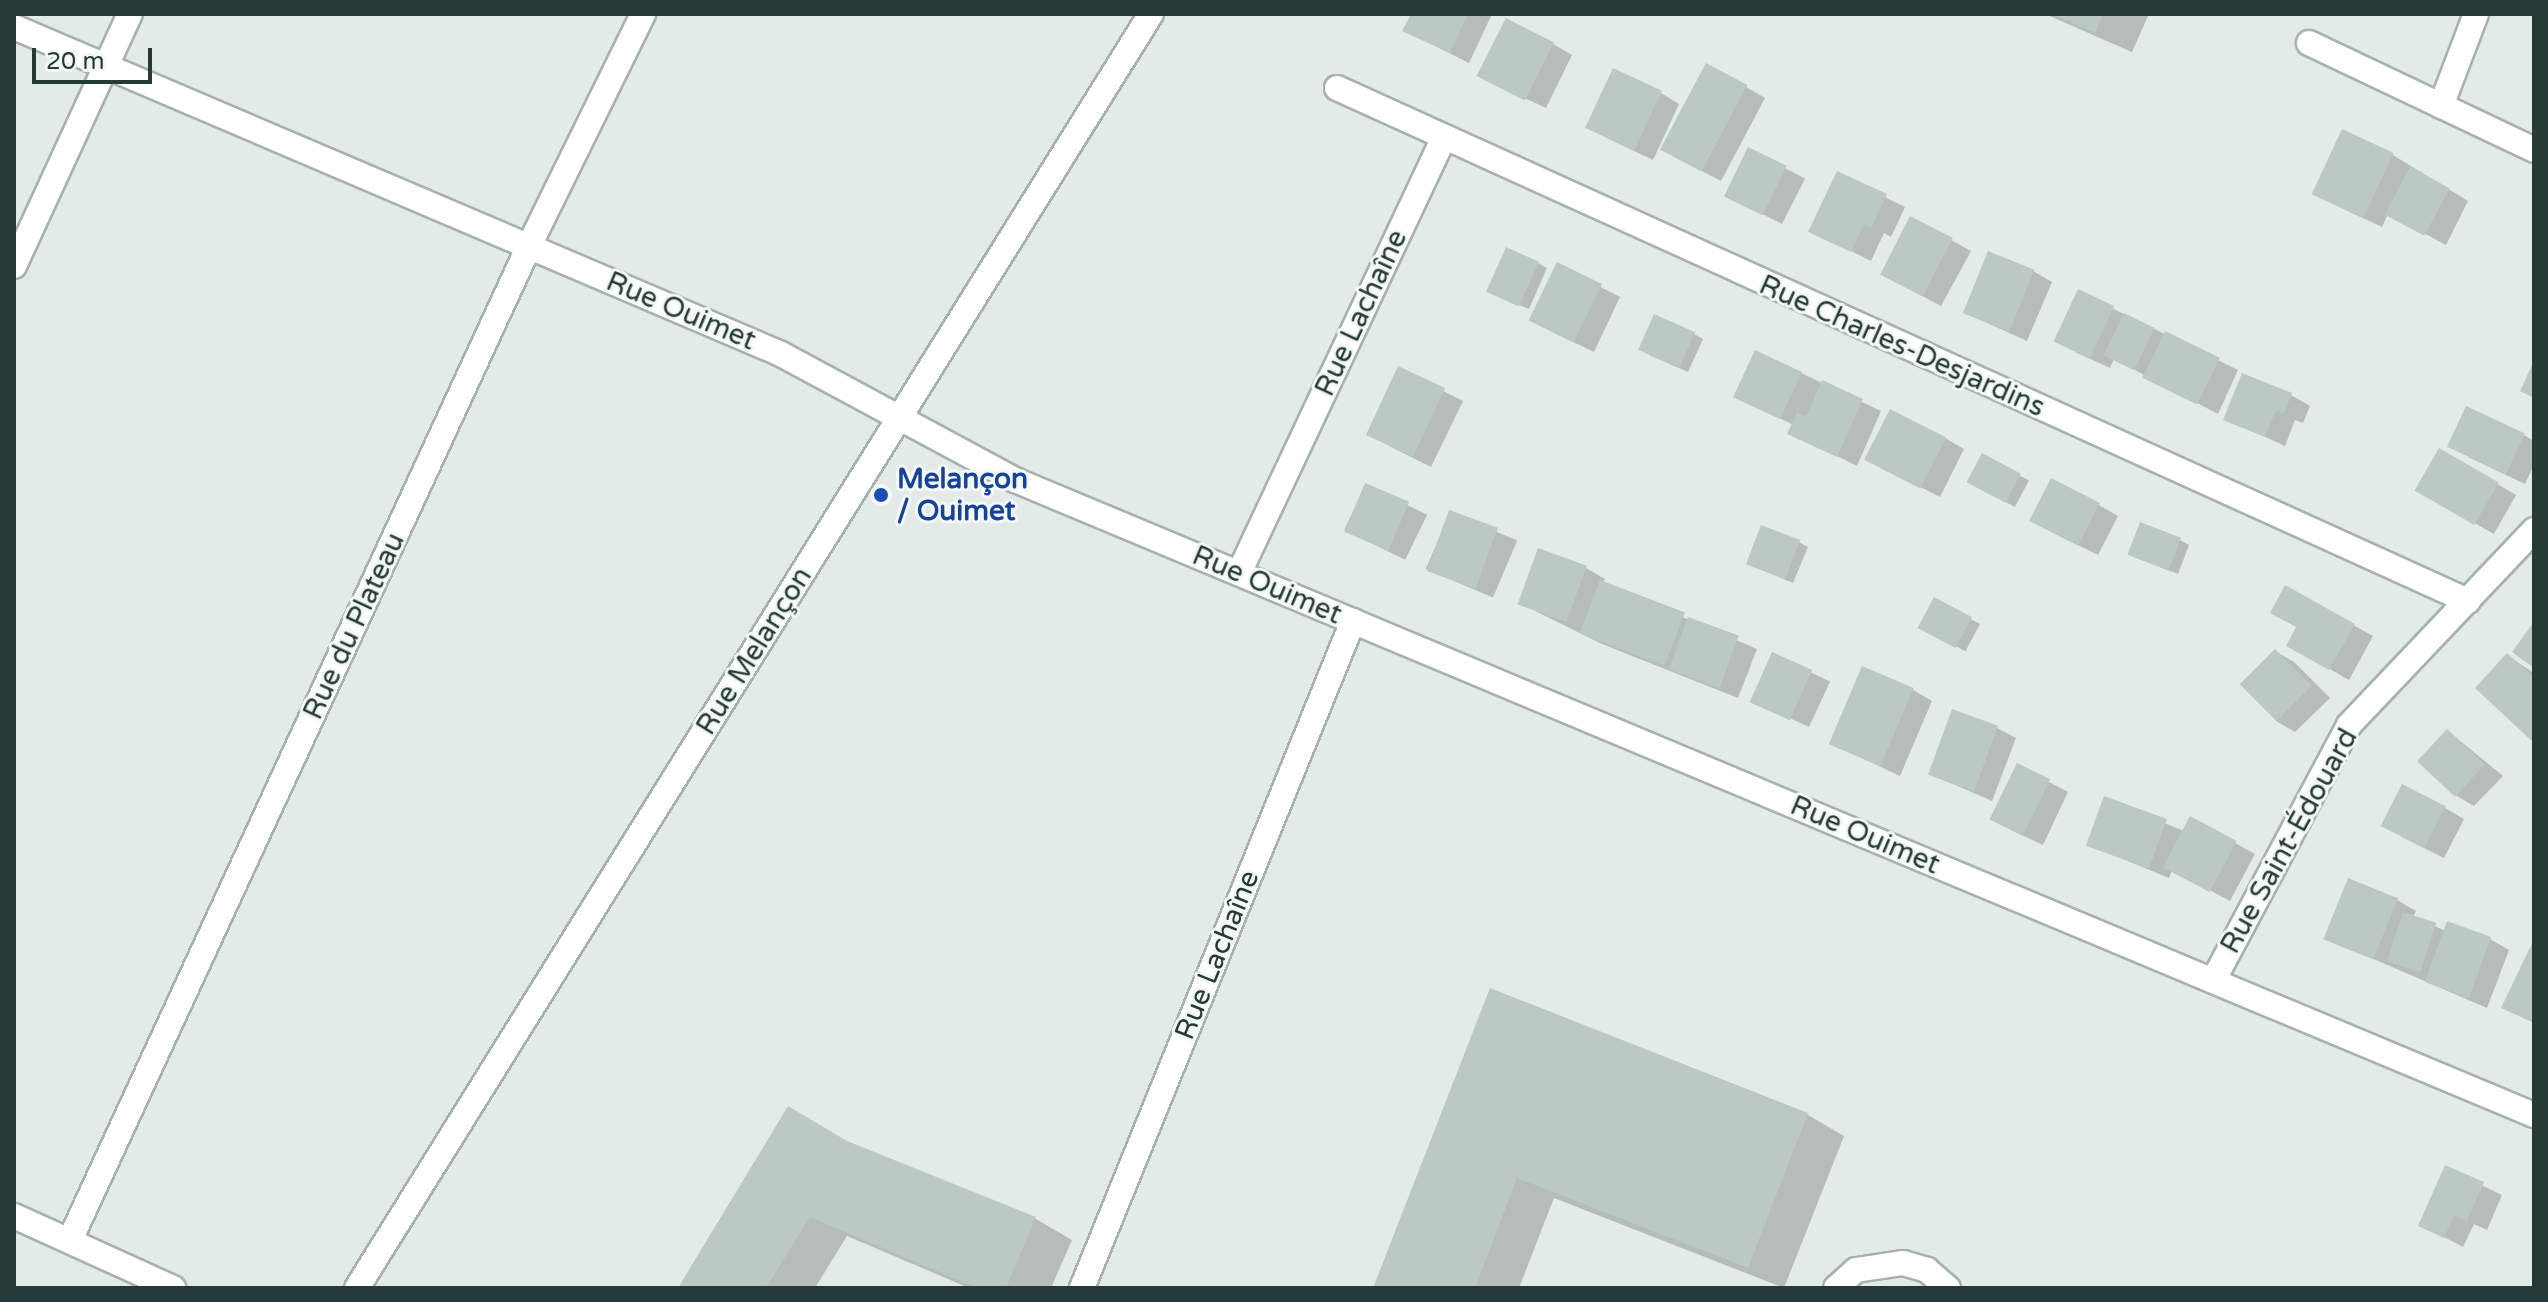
<!DOCTYPE html>
<html>
<head>
<meta charset="utf-8">
<style>
  body { margin:0 }
  #map { position:relative; width:2548px; height:1302px; overflow:hidden; background:#e3ebe8; font-family:"Varela Round",sans-serif }
  div>[style] { position:absolute }
  .shadow>* { inset:0; background:#0003; transform-origin:0 0 }
  .building>* { inset:0; background:#bcc8c4; transform-origin:0 0 }
  .roads { filter:drop-shadow(2px 0 #a6b2af) drop-shadow(-2px 0 #a6b2af) drop-shadow(0 2px #a6b2af) drop-shadow(0 -2px #a6b2af) }
  .minor>* { height:24px; margin:-12px; padding:0 12px; transform-origin:12px; border-radius:12px; background:#fff }
  .tertiary>* { height:24px; margin:-12px; padding:0 12px; transform-origin:12px; border-radius:12px; background:#fff }
  .dots>* { width:22px; height:22px; translate:-50% -50%; box-sizing:border-box; border:4px solid #f3f8f6; border-radius:50% }
  span { translate:-50% -50%; white-space:nowrap; text-align:center; line-height:1.15; -webkit-text-stroke:6px #f3f8f6; paint-order:stroke }
  .street-label { font-size:28px; color:#253a35 }
  .transit-label { font-size:28px; color:#164399; font-weight:700 }
  .left { translate:0 -50%; text-align:left }
  .frame { position:absolute; inset:0; border:16px solid #253a35; pointer-events:none }
  .scale { position:absolute; left:32px; top:48px; width:120px; height:36px; box-sizing:border-box; border:4px solid #253a35; border-top:0; padding-left:10px; font-size:24px; line-height:28px; white-space:nowrap; color:#253a35; -webkit-text-stroke:6px #f3f8f6; paint-order:stroke }
</style>
</head>
<body>
<div id="map">
  <div class="shadow">
    <i style="clip-path:polygon(1413px 14px,1492px 14px,1469px 63px,1405px 31px)"></i>
    <i style="clip-path:polygon(2045px 14px,2149px 14px,2132px 52px)"></i>
    <i style="clip-path:polygon(1553px 44px,1572px 55px,1546px 108px,1499px 86px)"></i>
    <i style="clip-path:polygon(1746px 87px,1765px 98px,1721px 181px,1681px 160px)"></i>
    <i style="clip-path:polygon(1661px 93px,1679px 104px,1653px 160px,1607px 138px)"></i>
    <i style="left:1749px;top:150px;width:63px;height:51px;rotate:27deg"></i>
    <i style="clip-path:polygon(2393px 155px,2468px 201px,2446px 245px,2388px 214px,2382px 227px,2333px 204px)"></i>
    <i style="clip-path:polygon(1838px 174px,1905px 207px,1891px 237px,1884px 233px,1871px 261px,1811px 231px)"></i>
    <i style="clip-path:polygon(1911px 218px,1971px 251px,1941px 306px,1900px 284px)"></i>
    <i style="clip-path:polygon(1538px 263px,1547px 268px,1529px 309px,1498px 296px)"></i>
    <i style="clip-path:polygon(1558px 265px,1620px 297px,1594px 352px,1550px 331px)"></i>
    <i style="clip-path:polygon(2033px 271px,2052px 282px,2027px 341px,1965px 313px)"></i>
    <i style="clip-path:polygon(2079px 292px,2238px 370px,2218px 414px,2114px 359px,2110px 368px,2075px 352px)"></i>
    <i style="clip-path:polygon(1694px 334px,1703px 339px,1688px 372px,1649px 355px)"></i>
    <i style="clip-path:polygon(1399px 369px,1463px 401px,1431px 467px,1387px 445px)"></i>
    <i style="clip-path:polygon(1801px 373px,1881px 411px,1857px 466px,1790px 433px,1794px 425px,1755px 407px)"></i>
    <i style="clip-path:polygon(2291px 395px,2310px 406px,2303px 423px,2295px 420px,2285px 446px,2226px 419px)"></i>
    <i style="clip-path:polygon(2524px 435px,2534px 441px,2534px 465px,2525px 484px,2468px 457px)"></i>
    <i style="clip-path:polygon(1945px 438px,1964px 449px,1940px 497px,1887px 470px)"></i>
    <i style="left:2440px;top:451px;width:88px;height:45px;rotate:30deg"></i>
    <i style="left:1983px;top:456px;width:52px;height:30px;rotate:28deg"></i>
    <i style="left:1366px;top:485px;width:68px;height:50px;rotate:26deg"></i>
    <i style="clip-path:polygon(2099px 505px,2118px 516px,2098px 555px,2050px 531px)"></i>
    <i style="left:1450px;top:512px;width:73px;height:62px;rotate:23deg"></i>
    <i style="clip-path:polygon(2180px 540px,2189px 545px,2178px 574px,2139px 559px)"></i>
    <i style="clip-path:polygon(1799px 542px,1808px 547px,1793px 583px,1748px 564px)"></i>
    <i style="clip-path:polygon(1586px 568px,1605px 579px,1603px 583px,1757px 649px,1738px 698px,1602px 644px,1519px 603px)"></i>
    <i style="clip-path:polygon(2286px 588px,2373px 636px,2349px 680px,2288px 645px,2299px 627px)"></i>
    <i style="left:1935px;top:600px;width:51px;height:31px;rotate:28deg"></i>
    <i style="clip-path:polygon(2275px 651px,2294px 662px,2330px 698px,2295px 732px,2276px 721px)"></i>
    <i style="left:1773px;top:655px;width:63px;height:50px;rotate:25deg"></i>
    <i style="clip-path:polygon(2508px 656px,2534px 673px,2534px 740px)"></i>
    <i style="clip-path:polygon(1913px 690px,1932px 701px,1900px 776px,1832px 744px)"></i>
    <i style="clip-path:polygon(1997px 728px,2016px 738px,1992px 801px,1930px 774px)"></i>
    <i style="clip-path:polygon(2448px 731px,2503px 776px,2474px 806px,2455px 795px)"></i>
    <i style="clip-path:polygon(2018px 766px,2068px 792px,2043px 845px,2011px 830px)"></i>
    <i style="clip-path:polygon(2105px 799px,2184px 831px,2191px 819px,2255px 854px,2230px 901px,2172px 870px,2169px 878px,2089px 845px)"></i>
    <i style="clip-path:polygon(2445px 808px,2464px 819px,2444px 858px,2402px 837px)"></i>
    <i style="clip-path:polygon(2397px 900px,2416px 911px,2413px 917px,2446px 931px,2490px 939px,2509px 950px,2487px 1008px,2325px 938px)"></i>
    <i style="clip-path:polygon(1491px 991px,1808px 1115px,1844px 1136px,1784px 1288px,1554px 1198px,1519px 1288px,1375px 1288px)"></i>
    <i style="clip-path:polygon(849px 1144px,1036px 1219px,1072px 1240px,1051px 1288px,969px 1288px,847px 1236px,815px 1288px,681px 1288px)"></i>
    <i style="clip-path:polygon(2446px 1168px,2502px 1195px,2487px 1230px,2474px 1224px,2463px 1247px,2421px 1225px)"></i>
  </div>
  <div class="building">
    <i style="clip-path:polygon(1411px 14px,1468px 14px,1450px 53px,1402px 31px)"></i>
    <i style="clip-path:polygon(2052px 14px,2103px 14px,2095px 33px)"></i>
    <i style="left:1506px;top:18px;width:54px;height:65px;rotate:27deg"></i>
    <i style="left:1706px;top:63px;width:47px;height:98px;rotate:28deg"></i>
    <i style="left:1613px;top:68px;width:54px;height:66px;rotate:25deg"></i>
    <i style="left:2342px;top:129px;width:57px;height:72px;rotate:25deg"></i>
    <i style="left:1748px;top:147px;width:43px;height:55px;rotate:26deg"></i>
    <i style="left:2410px;top:167px;width:45px;height:54px;rotate:28deg"></i>
    <i style="clip-path:polygon(1837px 171px,1887px 194px,1871px 228px,1864px 224px,1851px 252px,1808px 232px)"></i>
    <i style="left:1910px;top:216px;width:48px;height:66px;rotate:27deg"></i>
    <i style="left:1506px;top:247px;width:36px;height:49px;rotate:24deg"></i>
    <i style="left:1988px;top:251px;width:50px;height:67px;rotate:22deg"></i>
    <i style="left:1557px;top:262px;width:50px;height:65px;rotate:26deg"></i>
    <i style="left:2078px;top:289px;width:40px;height:58px;rotate:25deg"></i>
    <i style="left:2124px;top:313px;width:34px;height:47px;rotate:26deg"></i>
    <i style="left:1654px;top:314px;width:45px;height:39px;rotate:24deg"></i>
    <i style="left:2165px;top:331px;width:61px;height:52px;rotate:26deg"></i>
    <i style="left:1755px;top:350px;width:52px;height:52px;rotate:25deg"></i>
    <i style="clip-path:polygon(2534px 361px,2534px 398px,2520px 391px)"></i>
    <i style="left:1398px;top:366px;width:52px;height:76px;rotate:25deg"></i>
    <i style="clip-path:polygon(2242px 373px,2292px 393px,2284px 414px,2276px 410px,2265px 437px,2223px 420px)"></i>
    <i style="clip-path:polygon(1822px 380px,1863px 399px,1837px 457px,1787px 434px,1797px 412px,1806px 417px)"></i>
    <i style="left:2466px;top:406px;width:65px;height:45px;rotate:25deg"></i>
    <i style="left:1890px;top:409px;width:63px;height:57px;rotate:27deg"></i>
    <i style="left:2439px;top:448px;width:69px;height:49px;rotate:30deg"></i>
    <i style="left:1982px;top:453px;width:44px;height:33px;rotate:28deg"></i>
    <i style="left:2051px;top:478px;width:55px;height:48px;rotate:27deg"></i>
    <i style="left:1365px;top:483px;width:48px;height:53px;rotate:23deg"></i>
    <i style="left:1449px;top:510px;width:52px;height:65px;rotate:20deg"></i>
    <i style="left:2140px;top:522px;width:44px;height:35px;rotate:21deg"></i>
    <i style="left:1761px;top:525px;width:42px;height:42px;rotate:21deg"></i>
    <i style="left:1538px;top:548px;width:52px;height:60px;rotate:20deg"></i>
    <i style="left:1600px;top:580px;width:91px;height:57px;rotate:21deg"></i>
    <i style="clip-path:polygon(2285px 585px,2355px 624px,2329px 670px,2286px 646px,2296px 627px,2270px 613px)"></i>
    <i style="left:1934px;top:597px;width:43px;height:35px;rotate:28deg"></i>
    <i style="left:1688px;top:617px;width:54px;height:56px;rotate:20deg"></i>
    <i style="clip-path:polygon(2534px 622px,2534px 668px,2512px 652px)"></i>
    <i style="left:2275px;top:649px;width:52px;height:50px;rotate:45deg"></i>
    <i style="left:1772px;top:652px;width:44px;height:55px;rotate:24deg"></i>
    <i style="clip-path:polygon(2507px 653px,2534px 677px,2534px 743px,2475px 688px)"></i>
    <i style="left:1862px;top:666px;width:56px;height:85px;rotate:23deg"></i>
    <i style="left:1952px;top:709px;width:49px;height:70px;rotate:20deg"></i>
    <i style="left:2447px;top:729px;width:52px;height:44px;rotate:43deg"></i>
    <i style="left:2017px;top:763px;width:37px;height:63px;rotate:26deg"></i>
    <i style="left:2402px;top:784px;width:49px;height:47px;rotate:27deg"></i>
    <i style="left:2104px;top:796px;width:67px;height:53px;rotate:20deg"></i>
    <i style="left:2190px;top:816px;width:53px;height:58px;rotate:28deg"></i>
    <i style="left:2348px;top:878px;width:54px;height:66px;rotate:22deg"></i>
    <i style="left:2403px;top:912px;width:35px;height:52px;rotate:18deg"></i>
    <i style="left:2447px;top:921px;width:47px;height:65px;rotate:20deg"></i>
    <i style="clip-path:polygon(2534px 939px,2534px 1023px,2501px 1008px)"></i>
    <i style="clip-path:polygon(1490px 988px,1808px 1113px,1748px 1268px,1517px 1178px,1475px 1288px,1373px 1288px)"></i>
    <i style="clip-path:polygon(788px 1106px,847px 1141px,1036px 1217px,1006px 1288px,977px 1288px,810px 1217px,766px 1288px,678px 1288px)"></i>
    <i style="clip-path:polygon(2445px 1165px,2484px 1182px,2467px 1221px,2454px 1215px,2444px 1238px,2418px 1226px)"></i>
  </div>
  <div class="roads">
    <div class="minor">
      <i style="left:14px;top:27px;width:834px;rotate:23.09deg"></i>
      <i style="left:781px;top:354px;width:266px;rotate:28.3deg"></i>
      <i style="left:1015px;top:480px;width:1646px;rotate:22.69deg"></i>
      <i style="left:2309px;top:43px;width:249px;rotate:25.4deg"></i>
      <i style="left:1337px;top:88px;width:1242px;rotate:24.4deg"></i>
      <i style="left:2441px;top:106px;width:98px;rotate:-69.2deg"></i>
      <i style="left:14px;top:266px;width:277px;rotate:-65.3deg"></i>
      <i style="left:1239px;top:573px;width:480px;rotate:-64.8deg"></i>
      <i style="left:2213px;top:981px;width:290px;rotate:-62deg"></i>
      <i style="left:2349px;top:725px;width:269px;rotate:-46.5deg"></i>
      <i style="left:14px;top:1216px;width:175px;rotate:24.4deg"></i>
      <i style="left:70px;top:1240px;width:1095px;rotate:-65.21deg"></i>
      <i style="left:529px;top:246px;width:258px;rotate:-63.8deg"></i>
      <i style="left:1082px;top:1288px;width:720px;rotate:-67.89deg"></i>
      <i style="left:1836px;top:1288px;width:27px;rotate:-42deg"></i>
      <i style="left:1856px;top:1270px;width:48px;rotate:-8.5deg"></i>
      <i style="left:1903px;top:1263px;width:25px;rotate:16deg"></i>
      <i style="left:1927px;top:1270px;width:28px;rotate:41deg"></i>
    </div>
    <div class="tertiary">
      <i style="left:357px;top:1288px;width:1501px;rotate:-58.07deg"></i>
    </div>
  </div>
  <div class="dots">
    <i style="left:881px;top:495px;background:#1a4fb4"></i>
  </div>
  <div class="street-label">
    <span style="left:681px;top:311px;rotate:23deg">Rue Ouimet</span>
    <span style="left:1361px;top:313px;rotate:-65deg">Rue Lachaîne</span>
    <span style="left:1902px;top:346px;rotate:24deg">Rue Charles-Desjardins</span>
    <span style="left:1267px;top:585px;rotate:23deg">Rue Ouimet</span>
    <span style="left:354px;top:626px;rotate:-65deg">Rue du Plateau</span>
    <span style="left:754px;top:651px;rotate:-58deg">Rue Melançon</span>
    <span style="left:1865px;top:835px;rotate:23deg">Rue Ouimet</span>
    <span style="left:2289px;top:841px;rotate:-61deg">Rue Saint-Édouard</span>
    <span style="left:1217px;top:955px;rotate:-68deg">Rue Lachaîne</span>
  </div>
  <div class="transit-label">
    <span class="left" style="left:897px;top:495px">Melançon<br>/ Ouimet</span>
  </div>
  <div class="frame"></div>
  <div class="scale">20 m</div>
</div>
</body>
</html>
